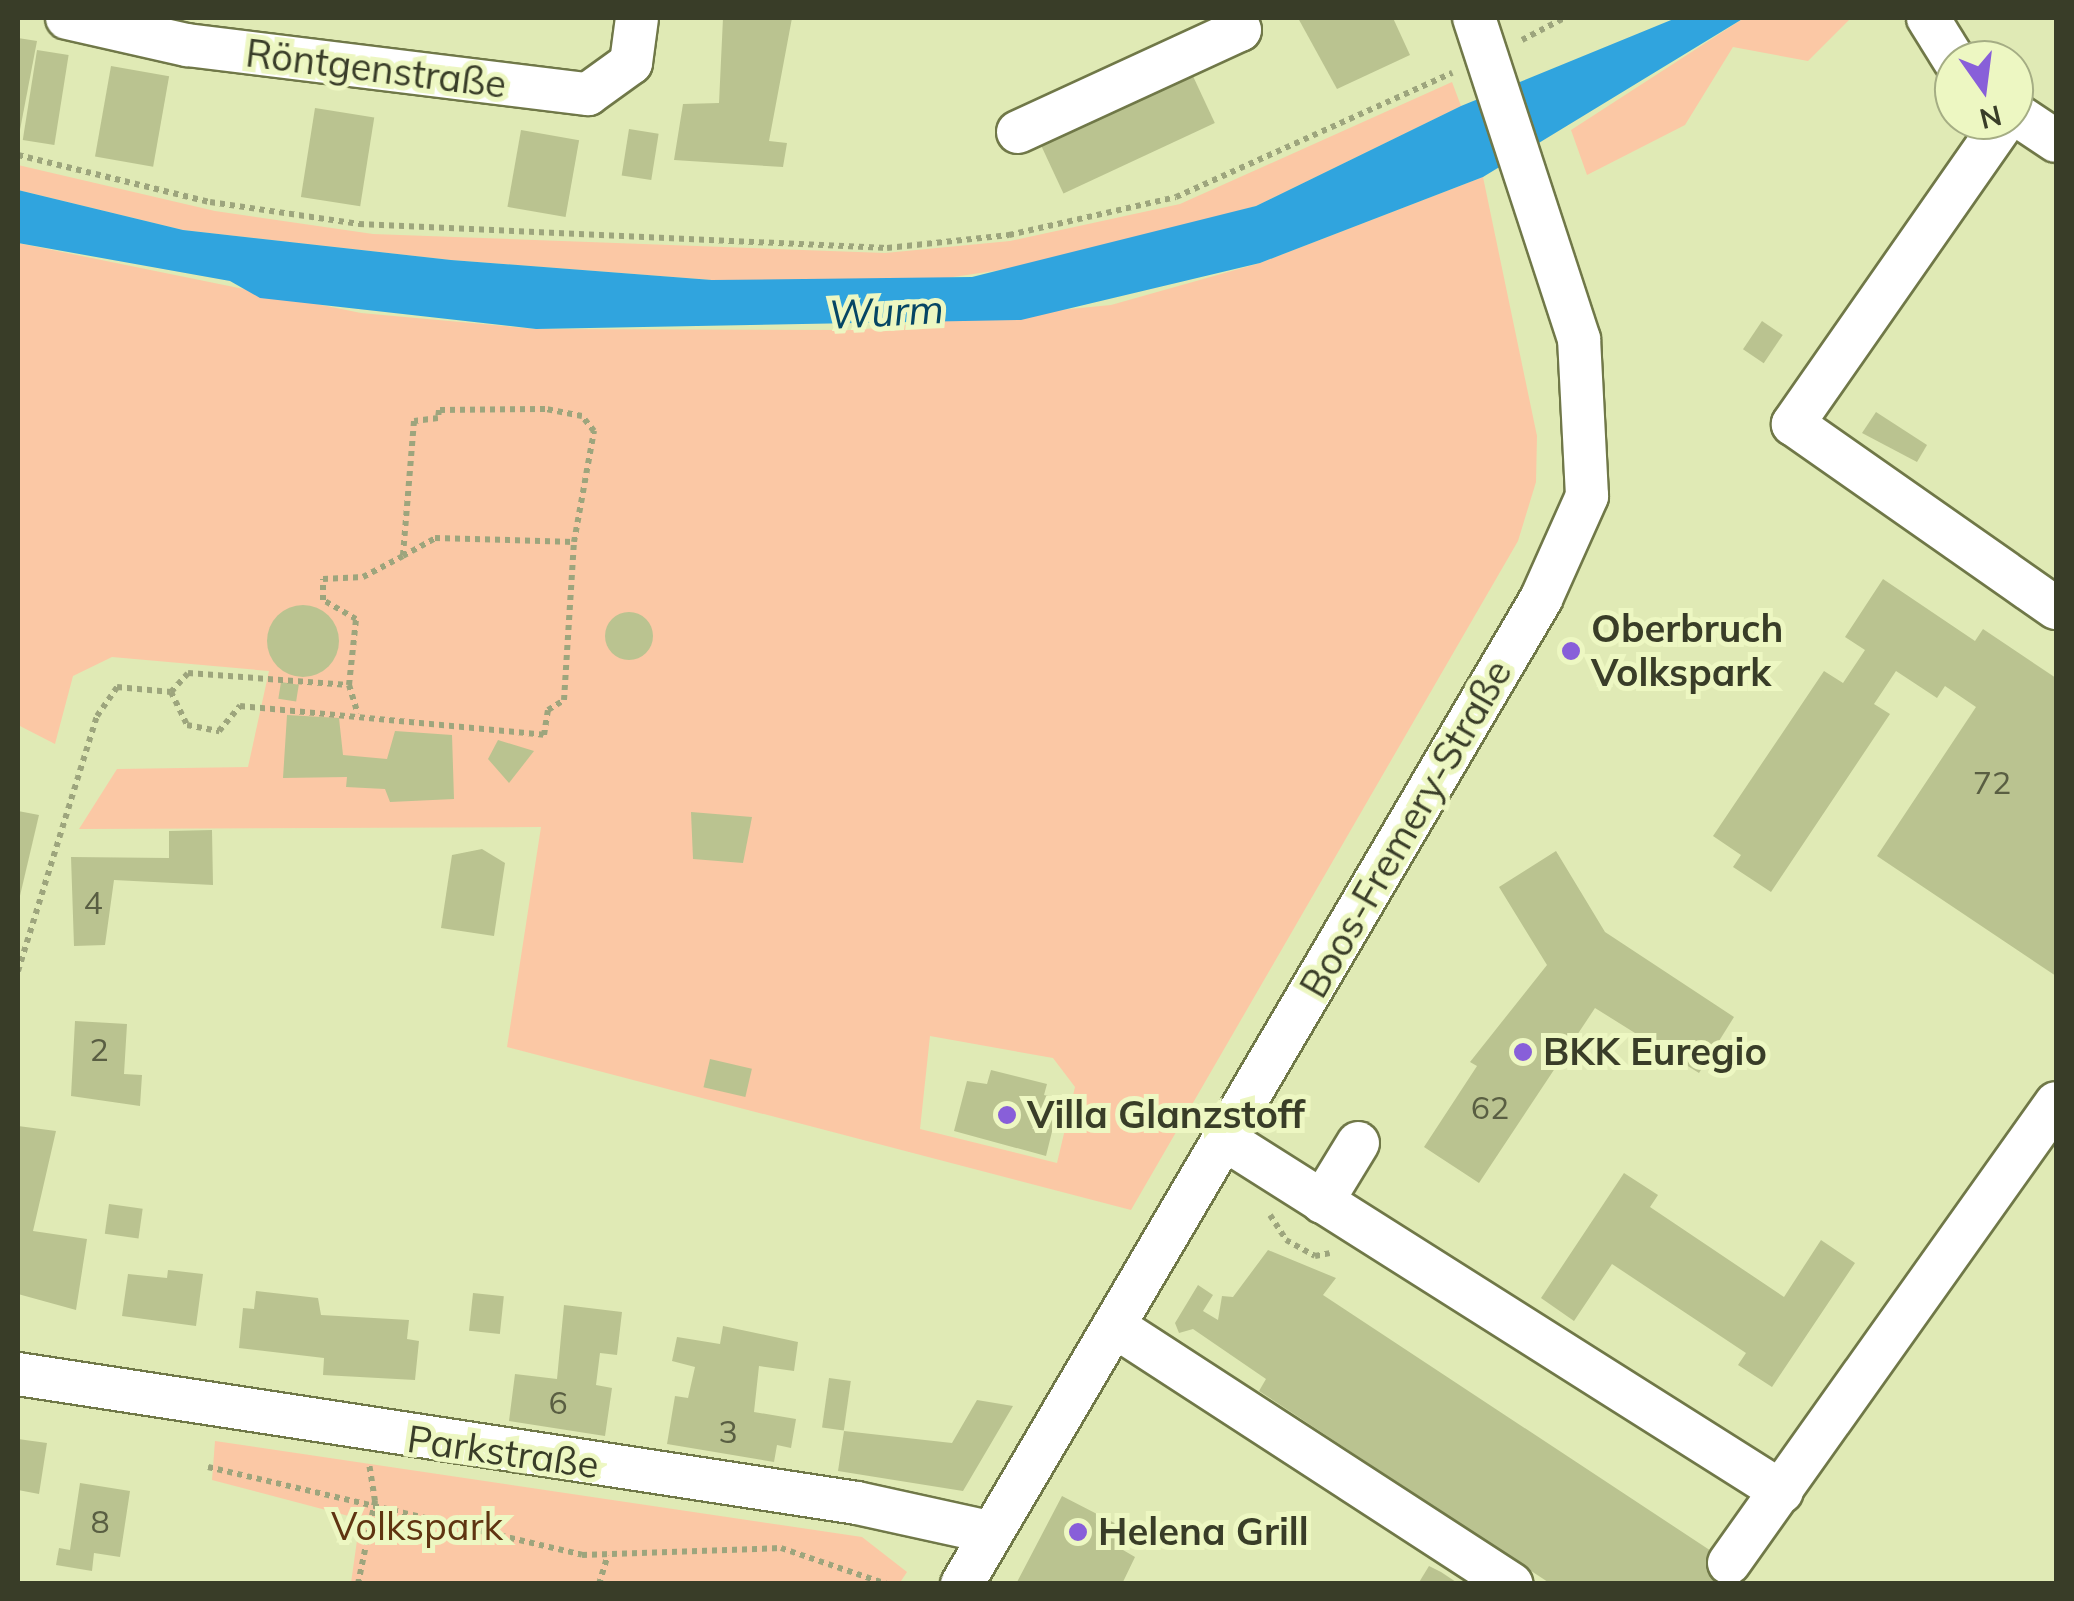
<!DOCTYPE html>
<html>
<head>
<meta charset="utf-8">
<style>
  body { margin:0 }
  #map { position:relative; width:2074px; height:1601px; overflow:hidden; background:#e0eab5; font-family:Mulish,sans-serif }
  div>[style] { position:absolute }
  .green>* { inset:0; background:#fbc8a5 }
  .water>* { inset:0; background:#30a4de }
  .building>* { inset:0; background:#bac390; transform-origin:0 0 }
  .round { border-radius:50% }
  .path>* { height:6px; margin-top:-3px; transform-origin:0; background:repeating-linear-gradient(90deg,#9da57d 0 5px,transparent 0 10px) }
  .roads { filter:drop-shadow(2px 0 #707848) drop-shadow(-2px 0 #707848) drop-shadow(0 2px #707848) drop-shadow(0 -2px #707848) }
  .minor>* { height:42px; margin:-21px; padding:0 21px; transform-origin:21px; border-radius:21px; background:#fff }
  .dots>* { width:28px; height:28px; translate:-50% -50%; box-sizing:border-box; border:5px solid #edf7c2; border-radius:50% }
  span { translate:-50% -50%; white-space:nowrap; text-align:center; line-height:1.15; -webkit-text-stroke:10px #edf7c2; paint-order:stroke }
  .number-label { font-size:32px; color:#595e42 }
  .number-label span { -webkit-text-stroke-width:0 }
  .street-label { font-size:38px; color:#393d28 }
  .poi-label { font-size:38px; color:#393d28; font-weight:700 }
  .left { translate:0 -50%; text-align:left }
  .park-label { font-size:38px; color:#5f3411 }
  .water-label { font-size:40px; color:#054664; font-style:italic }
  .frame { position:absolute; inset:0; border:20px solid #393d28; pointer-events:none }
  .north { position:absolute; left:1934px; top:40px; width:100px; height:100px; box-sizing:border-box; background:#edf7c2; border:2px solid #a5ad84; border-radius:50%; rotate:166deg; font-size:28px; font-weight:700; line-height:40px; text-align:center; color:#393d28 }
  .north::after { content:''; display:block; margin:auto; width:35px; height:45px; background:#885fd9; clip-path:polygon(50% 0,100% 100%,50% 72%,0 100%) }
</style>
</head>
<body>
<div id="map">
  <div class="green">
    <i style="clip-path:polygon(1744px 18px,1851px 18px,1808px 61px,1733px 47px,1685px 125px,1587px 175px,1571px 130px)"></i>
    <i style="clip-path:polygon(1452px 82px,1461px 106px,1256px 206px,1056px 262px,919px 282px,712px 280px,451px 260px,183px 230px,18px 190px,18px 165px,215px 211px,373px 234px,885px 253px,1010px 241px,1180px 204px)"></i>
    <i style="clip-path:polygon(evenodd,1483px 177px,1537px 436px,1536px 482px,1518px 541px,1131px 1210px,507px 1047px,541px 827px,79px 829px,117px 769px,248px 767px,269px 671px,112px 657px,73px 676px,55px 744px,18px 725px,18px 243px,361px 313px,536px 329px,855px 330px,1111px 305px,1260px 263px,1483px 177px,930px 1036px,1053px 1058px,1075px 1087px,1057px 1163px,920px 1129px,930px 1036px)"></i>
    <i style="clip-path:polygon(215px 1441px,862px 1537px,907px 1572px,899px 1584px,351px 1583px,360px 1519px,212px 1480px)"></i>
  </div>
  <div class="water">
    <i style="clip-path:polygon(1676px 18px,1744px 18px,1483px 177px,1260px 263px,1021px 320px,536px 329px,260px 298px,230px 281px,18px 243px,18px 190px,183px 230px,451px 260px,712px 280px,972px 277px,1256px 206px,1461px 106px)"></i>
  </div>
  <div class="building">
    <i style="clip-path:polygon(723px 18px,792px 18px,769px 141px,787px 143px,783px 167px,674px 160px,683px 104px,719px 103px)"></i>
    <i style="clip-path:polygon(1298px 18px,1393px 18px,1410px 55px,1337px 89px)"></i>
    <i style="clip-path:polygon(18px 38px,37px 41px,19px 135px,18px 135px)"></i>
    <i style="left:37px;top:50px;width:32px;height:91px;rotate:9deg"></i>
    <i style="left:111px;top:66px;width:59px;height:92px;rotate:10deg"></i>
    <i style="left:1192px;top:74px;width:54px;height:167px;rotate:65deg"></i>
    <i style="left:315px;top:108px;width:60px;height:90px;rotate:9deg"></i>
    <i style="left:629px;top:129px;width:30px;height:47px;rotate:9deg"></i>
    <i style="left:521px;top:130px;width:59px;height:78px;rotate:10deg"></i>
    <i style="left:1762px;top:321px;width:25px;height:34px;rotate:34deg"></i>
    <i style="clip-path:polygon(1876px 412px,1927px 445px,1917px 462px,1862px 433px)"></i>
    <i style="clip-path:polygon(1883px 579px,1975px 641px,1983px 629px,2056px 678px,2056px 976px,1877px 856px,1976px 707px,1945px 686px,1937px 698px,1896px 671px,1874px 704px,1890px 714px,1771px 892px,1733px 867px,1741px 855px,1713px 836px,1824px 671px,1843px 683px,1865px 650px,1845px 637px)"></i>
    <i class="round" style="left:267px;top:605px;width:72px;height:72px"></i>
    <i class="round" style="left:605px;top:612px;width:48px;height:48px"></i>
    <i style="left:281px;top:682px;width:18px;height:17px;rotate:9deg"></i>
    <i style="clip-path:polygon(287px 715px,339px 718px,343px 755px,387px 759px,395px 731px,452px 735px,454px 799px,390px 802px,385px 789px,346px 787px,347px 777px,283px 778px)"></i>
    <i style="clip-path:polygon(498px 740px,534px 751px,509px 783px,488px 759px)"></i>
    <i style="clip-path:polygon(18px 811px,39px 815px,19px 900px,18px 900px)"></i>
    <i style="clip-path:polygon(691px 812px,752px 817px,743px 863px,693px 859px)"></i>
    <i style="clip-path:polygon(212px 830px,213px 885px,114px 880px,105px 945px,74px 946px,71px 857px,169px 858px,169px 831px)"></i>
    <i style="clip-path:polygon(482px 849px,505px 863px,494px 936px,441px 928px,452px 855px)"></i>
    <i style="clip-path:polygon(1556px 851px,1605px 932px,1734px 1017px,1699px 1073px,1595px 1008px,1479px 1183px,1424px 1147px,1477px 1066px,1470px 1062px,1547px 965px,1499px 887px)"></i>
    <i style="clip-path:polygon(75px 1021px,127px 1024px,124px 1074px,142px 1075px,140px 1106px,71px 1096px)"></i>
    <i style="left:710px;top:1059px;width:43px;height:29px;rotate:13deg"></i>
    <i style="clip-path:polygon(991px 1070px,1047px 1084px,1044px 1095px,1060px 1099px,1046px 1156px,954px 1131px,967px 1081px,987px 1084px)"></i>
    <i style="clip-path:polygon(18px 1126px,56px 1131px,33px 1231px,87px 1239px,76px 1310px,18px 1294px)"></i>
    <i style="clip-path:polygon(1624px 1173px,1658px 1195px,1650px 1207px,1784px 1297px,1821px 1240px,1855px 1263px,1772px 1387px,1738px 1365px,1746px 1353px,1612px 1264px,1574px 1321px,1541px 1298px)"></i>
    <i style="left:109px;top:1204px;width:34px;height:30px;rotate:8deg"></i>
    <i style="clip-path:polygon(1268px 1250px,1336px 1278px,1323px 1295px,1746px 1574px,1740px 1584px,1551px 1584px,1259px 1391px,1266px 1379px,1193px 1329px,1179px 1333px,1175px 1323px,1198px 1285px,1213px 1295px,1203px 1311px,1218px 1320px,1222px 1296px,1233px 1297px)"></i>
    <i style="clip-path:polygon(168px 1270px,203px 1274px,196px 1326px,122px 1316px,128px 1274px,167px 1278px)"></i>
    <i style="clip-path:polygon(256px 1291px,318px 1298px,321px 1315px,409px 1320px,407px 1339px,419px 1341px,415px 1380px,323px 1375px,324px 1358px,239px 1348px,243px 1308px,254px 1309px)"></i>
    <i style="left:473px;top:1293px;width:31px;height:38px;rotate:6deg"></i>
    <i style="clip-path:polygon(564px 1305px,622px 1312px,617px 1355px,600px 1353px,596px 1385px,612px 1388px,605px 1436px,509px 1421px,515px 1374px,557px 1379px)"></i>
    <i style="clip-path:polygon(723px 1326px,798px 1342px,794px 1371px,759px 1366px,754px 1412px,796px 1419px,791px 1448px,777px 1445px,774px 1462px,667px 1444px,675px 1396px,688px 1398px,695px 1367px,672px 1361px,677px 1337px,720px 1344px)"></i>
    <i style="left:829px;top:1378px;width:22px;height:50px;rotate:8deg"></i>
    <i style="clip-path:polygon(977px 1400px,1013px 1406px,963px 1491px,838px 1471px,844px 1431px,952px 1443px)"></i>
    <i style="clip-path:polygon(18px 1439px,47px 1443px,39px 1494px,18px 1490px)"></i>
    <i style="clip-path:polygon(80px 1483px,130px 1491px,120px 1557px,94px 1553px,92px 1571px,56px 1565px,59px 1548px,70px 1550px)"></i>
    <i style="clip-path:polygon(1062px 1496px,1132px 1532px,1123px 1550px,1135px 1557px,1122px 1584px,1016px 1584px)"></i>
    <i style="clip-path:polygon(1429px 1566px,1441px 1572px,1459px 1584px,1418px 1584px)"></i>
  </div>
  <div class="path">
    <i style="left:1522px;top:40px;width:47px;rotate:-27.6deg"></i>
    <i style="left:18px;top:155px;width:198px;rotate:13.8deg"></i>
    <i style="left:210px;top:202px;width:151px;rotate:8.4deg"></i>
    <i style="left:359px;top:224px;width:529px;rotate:2.6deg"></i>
    <i style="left:887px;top:248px;width:123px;rotate:-6.1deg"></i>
    <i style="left:1009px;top:235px;width:171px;rotate:-12.8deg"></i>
    <i style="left:1176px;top:197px;width:303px;rotate:-24.2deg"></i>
    <i style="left:349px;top:685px;width:30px;rotate:73deg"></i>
    <i style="left:171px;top:692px;width:37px;rotate:64deg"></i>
    <i style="left:187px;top:725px;width:33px;rotate:11deg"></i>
    <i style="left:219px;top:731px;width:33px;rotate:-50deg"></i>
    <i style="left:240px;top:706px;width:305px;rotate:5.4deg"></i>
    <i style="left:544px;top:735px;width:25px;rotate:-81deg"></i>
    <i style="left:548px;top:710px;width:19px;rotate:-32deg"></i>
    <i style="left:564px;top:700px;width:158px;rotate:-86.4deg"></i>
    <i style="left:18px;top:971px;width:267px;rotate:-72.8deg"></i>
    <i style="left:97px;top:716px;width:35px;rotate:-55deg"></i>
    <i style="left:117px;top:687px;width:54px;rotate:5.3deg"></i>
    <i style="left:171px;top:692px;width:25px;rotate:-48deg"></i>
    <i style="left:188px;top:673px;width:161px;rotate:4.3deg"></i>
    <i style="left:349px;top:685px;width:66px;rotate:-83.9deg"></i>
    <i style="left:356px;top:619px;width:38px;rotate:-150deg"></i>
    <i style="left:323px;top:600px;width:21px;rotate:-90deg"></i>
    <i style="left:323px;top:579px;width:40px;rotate:-2.9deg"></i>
    <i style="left:363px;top:577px;width:45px;rotate:-27.7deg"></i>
    <i style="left:403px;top:556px;width:37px;rotate:-29deg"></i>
    <i style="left:435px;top:538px;width:139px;rotate:1.6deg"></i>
    <i style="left:574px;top:542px;width:113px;rotate:-79.8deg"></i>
    <i style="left:594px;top:431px;width:19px;rotate:-129deg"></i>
    <i style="left:582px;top:416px;width:38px;rotate:-169deg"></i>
    <i style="left:545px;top:409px;width:106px;rotate:179.5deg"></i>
    <i style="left:439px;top:410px;width:8px;rotate:97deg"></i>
    <i style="left:438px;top:418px;width:24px;rotate:173deg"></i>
    <i style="left:414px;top:421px;width:135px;rotate:94.7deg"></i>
    <i style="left:1270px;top:1215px;width:30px;rotate:57deg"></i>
    <i style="left:1286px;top:1240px;width:33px;rotate:29deg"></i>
    <i style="left:1315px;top:1256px;width:15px;rotate:-11deg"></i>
    <i style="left:208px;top:1467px;width:384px;rotate:13.2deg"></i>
    <i style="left:582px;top:1555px;width:199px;rotate:-2deg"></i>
    <i style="left:781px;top:1548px;width:112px;rotate:18.8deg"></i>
    <i style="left:358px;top:1584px;width:85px;rotate:-78.4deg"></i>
    <i style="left:375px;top:1501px;width:38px;rotate:-99deg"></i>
    <i style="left:599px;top:1584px;width:30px;rotate:-73deg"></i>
  </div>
  <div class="roads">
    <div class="minor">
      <i style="left:67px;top:18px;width:123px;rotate:12.7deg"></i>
      <i style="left:187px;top:45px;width:404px;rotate:7deg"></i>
      <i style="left:588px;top:94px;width:53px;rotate:-35.8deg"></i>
      <i style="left:631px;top:63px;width:45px;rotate:-82.4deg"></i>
      <i style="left:1928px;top:18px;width:49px;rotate:58.2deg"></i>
      <i style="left:2014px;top:113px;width:50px;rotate:33.7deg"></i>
      <i style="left:2005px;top:120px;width:371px;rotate:124.9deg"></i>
      <i style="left:1793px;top:424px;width:321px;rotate:35deg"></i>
      <i style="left:1018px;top:132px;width:244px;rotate:-24.7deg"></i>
      <i style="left:1240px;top:30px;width:13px;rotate:-113deg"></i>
      <i style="left:1224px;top:1139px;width:660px;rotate:32.32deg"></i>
      <i style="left:1322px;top:1202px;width:69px;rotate:-58.6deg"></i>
      <i style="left:1114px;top:1326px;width:474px;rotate:33deg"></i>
      <i style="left:18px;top:1374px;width:849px;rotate:8.74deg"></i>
      <i style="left:857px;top:1503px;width:135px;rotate:12.4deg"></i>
      <i style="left:1729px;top:1563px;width:564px;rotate:-54.59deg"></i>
      <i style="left:962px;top:1584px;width:1143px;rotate:-59.55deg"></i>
      <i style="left:1541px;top:599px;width:113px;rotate:-65.9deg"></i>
      <i style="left:1587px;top:496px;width:157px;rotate:-92.9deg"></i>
      <i style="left:1579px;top:339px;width:338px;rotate:-108.1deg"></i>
    </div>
  </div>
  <div class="dots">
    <i style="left:1571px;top:651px;background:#885fd9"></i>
    <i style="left:1523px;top:1052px;background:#885fd9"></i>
    <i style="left:1007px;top:1115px;background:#885fd9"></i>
    <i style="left:1078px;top:1532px;background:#885fd9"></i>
  </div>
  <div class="number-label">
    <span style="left:1992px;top:782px">72</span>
    <span style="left:93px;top:902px">4</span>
    <span style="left:99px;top:1049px">2</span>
    <span style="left:1490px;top:1107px">62</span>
    <span style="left:558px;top:1402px">6</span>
    <span style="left:728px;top:1431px">3</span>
    <span style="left:100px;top:1521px">8</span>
  </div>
  <div class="street-label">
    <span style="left:376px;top:69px;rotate:7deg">Röntgenstraße</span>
    <span style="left:1406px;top:829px;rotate:-60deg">Boos-Fremery-Straße</span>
    <span style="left:503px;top:1452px;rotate:8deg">Parkstraße</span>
  </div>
  <div class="poi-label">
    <span class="left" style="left:1591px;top:651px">Oberbruch<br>Volkspark</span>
    <span class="left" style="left:1543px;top:1052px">BKK Euregio</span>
    <span class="left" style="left:1027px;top:1115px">Villa Glanzstoff</span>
    <span class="left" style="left:1098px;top:1532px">Helena Grill</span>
  </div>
  <div class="park-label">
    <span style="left:417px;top:1527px">Volkspark</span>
  </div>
  <div class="water-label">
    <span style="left:886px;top:311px;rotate:-3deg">Wurm</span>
  </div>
  <div class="frame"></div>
  <div class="north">N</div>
</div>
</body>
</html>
